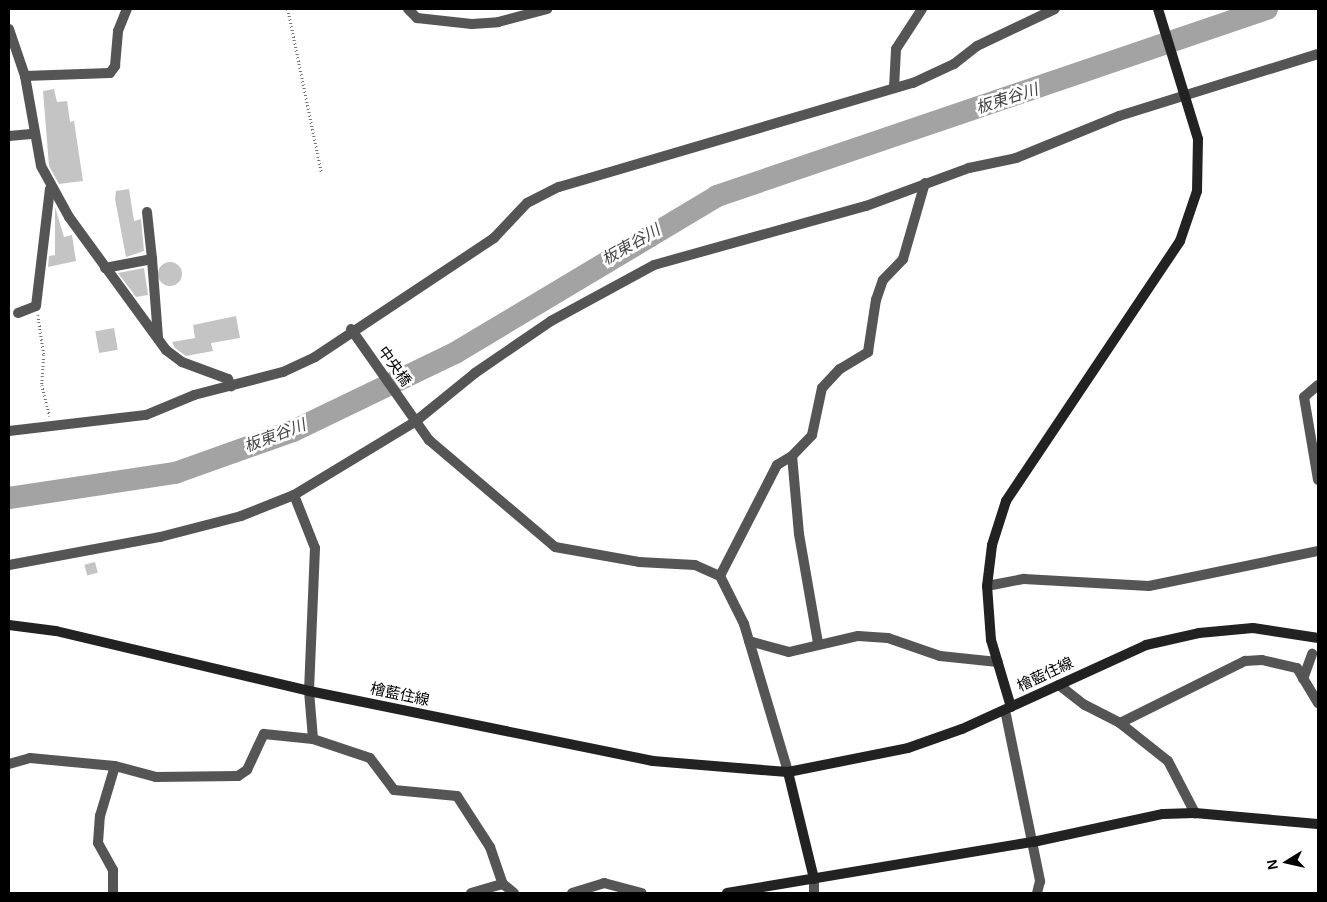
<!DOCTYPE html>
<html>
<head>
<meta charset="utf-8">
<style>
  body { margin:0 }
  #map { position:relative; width:1327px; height:902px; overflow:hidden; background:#fff; font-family:Helvetica,"Noto Sans JP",sans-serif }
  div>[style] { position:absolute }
  .river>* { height:22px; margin:-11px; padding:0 11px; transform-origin:11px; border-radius:11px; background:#a3a3a3 }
  .building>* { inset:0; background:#c4c4c4; transform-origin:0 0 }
  .round { border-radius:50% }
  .path>* { height:2.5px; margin-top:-1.25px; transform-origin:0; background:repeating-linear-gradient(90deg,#777 0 1px,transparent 0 3.5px) }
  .street>* { height:10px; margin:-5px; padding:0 5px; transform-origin:5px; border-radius:5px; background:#555 }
  .secondary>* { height:10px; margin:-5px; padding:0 5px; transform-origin:5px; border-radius:5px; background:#222 }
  span { translate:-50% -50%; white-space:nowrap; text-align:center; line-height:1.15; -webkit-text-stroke:5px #fff; paint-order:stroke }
  .street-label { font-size:15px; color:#000 }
  .water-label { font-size:16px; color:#444; font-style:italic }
  .frame { position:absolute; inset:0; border:10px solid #000; pointer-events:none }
  .north { position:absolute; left:1262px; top:837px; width:50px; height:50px; -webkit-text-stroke:4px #fff; paint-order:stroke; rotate:260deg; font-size:14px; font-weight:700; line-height:20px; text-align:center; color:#000 }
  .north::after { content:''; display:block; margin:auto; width:18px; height:22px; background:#000; clip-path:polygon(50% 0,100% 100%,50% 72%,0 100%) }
</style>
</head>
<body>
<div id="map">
  <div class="river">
    <i style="left:9px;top:498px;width:168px;rotate:-8.6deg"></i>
    <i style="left:175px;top:473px;width:125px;rotate:-19.6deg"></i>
    <i style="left:293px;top:431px;width:180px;rotate:-25.7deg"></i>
    <i style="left:455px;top:353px;width:305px;rotate:-30.9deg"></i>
    <i style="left:717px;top:196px;width:581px;rotate:-18.78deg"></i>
  </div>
  <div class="building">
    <i style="clip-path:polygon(54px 89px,57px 102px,67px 101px,70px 122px,74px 121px,83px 181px,59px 184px,49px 166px,43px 91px)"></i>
    <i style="clip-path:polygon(129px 189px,134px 221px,141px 219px,144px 251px,126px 257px,115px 199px,116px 191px)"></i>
    <i style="clip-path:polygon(55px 207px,64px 237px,72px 235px,76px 261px,48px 267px,49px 256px,55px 255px)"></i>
    <i class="round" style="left:158px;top:262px;width:24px;height:24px"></i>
    <i style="clip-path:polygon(144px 268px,148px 295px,136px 297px,118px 273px)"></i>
    <i style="clip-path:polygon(236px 316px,240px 338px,211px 343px,213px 351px,186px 356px,175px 348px,172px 342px,195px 338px,193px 325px)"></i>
    <i style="left:114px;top:328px;width:22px;height:19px;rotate:80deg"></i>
    <i style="left:95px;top:562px;width:11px;height:11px;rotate:75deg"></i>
  </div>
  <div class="path">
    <i style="left:288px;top:9px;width:168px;rotate:78.4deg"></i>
    <i style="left:38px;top:315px;width:40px;rotate:81.5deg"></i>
    <i style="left:44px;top:355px;width:30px;rotate:94deg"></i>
    <i style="left:42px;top:385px;width:32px;rotate:76deg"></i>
  </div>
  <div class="street">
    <i style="left:408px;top:9px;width:13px;rotate:45deg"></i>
    <i style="left:417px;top:18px;width:55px;rotate:6.2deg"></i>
    <i style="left:472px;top:24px;width:26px;rotate:-4deg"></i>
    <i style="left:498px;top:22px;width:51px;rotate:-14.9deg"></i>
    <i style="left:9px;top:29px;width:50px;rotate:71.2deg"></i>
    <i style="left:25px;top:76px;width:91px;rotate:79.9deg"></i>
    <i style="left:41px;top:166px;width:58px;rotate:61.2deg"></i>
    <i style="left:69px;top:217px;width:165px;rotate:53.9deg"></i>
    <i style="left:166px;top:350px;width:20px;rotate:37deg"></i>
    <i style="left:182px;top:362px;width:49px;rotate:20.3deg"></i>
    <i style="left:228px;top:379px;width:8px;rotate:67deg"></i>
    <i style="left:25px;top:76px;width:85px;rotate:-2deg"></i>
    <i style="left:110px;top:73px;width:9px;rotate:-54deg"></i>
    <i style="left:115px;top:66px;width:35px;rotate:-85deg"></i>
    <i style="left:118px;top:31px;width:24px;rotate:-68deg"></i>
    <i style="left:894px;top:88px;width:39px;rotate:-87deg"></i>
    <i style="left:896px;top:49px;width:48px;rotate:-57deg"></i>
    <i style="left:9px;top:136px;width:25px;rotate:-5deg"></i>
    <i style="left:147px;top:212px;width:47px;rotate:83.9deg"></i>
    <i style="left:105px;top:268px;width:48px;rotate:-10.8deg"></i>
    <i style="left:152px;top:259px;width:78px;rotate:85.6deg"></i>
    <i style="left:18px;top:313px;width:19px;rotate:-21deg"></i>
    <i style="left:36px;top:306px;width:118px;rotate:-83.2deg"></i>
    <i style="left:351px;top:329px;width:136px;rotate:54.9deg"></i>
    <i style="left:429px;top:440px;width:165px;rotate:40.3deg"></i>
    <i style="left:555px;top:547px;width:85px;rotate:10.1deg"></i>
    <i style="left:639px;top:562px;width:56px;rotate:3.1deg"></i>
    <i style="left:695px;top:565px;width:27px;rotate:24deg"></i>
    <i style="left:720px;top:576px;width:54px;rotate:63.4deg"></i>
    <i style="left:744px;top:624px;width:154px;rotate:73.4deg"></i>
    <i style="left:1318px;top:385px;width:18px;rotate:139deg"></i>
    <i style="left:1304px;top:397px;width:84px;rotate:80.4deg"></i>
    <i style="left:9px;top:431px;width:138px;rotate:-6.7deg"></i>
    <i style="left:146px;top:415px;width:52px;rotate:-22.6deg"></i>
    <i style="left:194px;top:395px;width:92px;rotate:-14.5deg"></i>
    <i style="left:283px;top:372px;width:35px;rotate:-25deg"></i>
    <i style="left:315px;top:357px;width:215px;rotate:-33.6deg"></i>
    <i style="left:494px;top:238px;width:48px;rotate:-46.7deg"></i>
    <i style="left:527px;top:203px;width:36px;rotate:-27deg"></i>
    <i style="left:559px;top:187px;width:369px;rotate:-16.4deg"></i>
    <i style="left:913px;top:83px;width:45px;rotate:-24.9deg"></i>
    <i style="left:954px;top:64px;width:29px;rotate:-38deg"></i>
    <i style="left:977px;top:46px;width:86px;rotate:-25.4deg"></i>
    <i style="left:294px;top:495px;width:57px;rotate:68.4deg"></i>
    <i style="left:315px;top:548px;width:143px;rotate:92.4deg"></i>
    <i style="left:309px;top:691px;width:48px;rotate:85.2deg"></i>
    <i style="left:9px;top:565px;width:154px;rotate:-10.5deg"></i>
    <i style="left:160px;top:537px;width:84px;rotate:-14.5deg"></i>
    <i style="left:241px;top:516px;width:57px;rotate:-21.6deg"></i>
    <i style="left:294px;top:495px;width:143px;rotate:-31.2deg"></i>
    <i style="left:416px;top:421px;width:76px;rotate:-39.1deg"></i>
    <i style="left:475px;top:373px;width:92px;rotate:-34.4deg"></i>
    <i style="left:551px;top:321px;width:117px;rotate:-28.5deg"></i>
    <i style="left:654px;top:265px;width:220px;rotate:-15.6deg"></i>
    <i style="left:866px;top:206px;width:110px;rotate:-20.3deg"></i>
    <i style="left:969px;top:168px;width:48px;rotate:-12deg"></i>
    <i style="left:1016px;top:158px;width:111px;rotate:-22.2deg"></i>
    <i style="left:1119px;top:116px;width:208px;rotate:-17.3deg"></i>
    <i style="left:720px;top:576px;width:125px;rotate:-62.8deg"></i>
    <i style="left:777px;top:465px;width:17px;rotate:-31deg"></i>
    <i style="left:987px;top:586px;width:38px;rotate:-11deg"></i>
    <i style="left:1024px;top:579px;width:125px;rotate:3.2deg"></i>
    <i style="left:1149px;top:586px;width:173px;rotate:-11.7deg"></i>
    <i style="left:749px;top:641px;width:41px;rotate:15.4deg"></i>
    <i style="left:789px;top:652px;width:71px;rotate:-13.1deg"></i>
    <i style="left:858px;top:636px;width:30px;rotate:4deg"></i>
    <i style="left:888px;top:638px;width:55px;rotate:19.1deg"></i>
    <i style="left:940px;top:656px;width:58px;rotate:5.9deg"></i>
    <i style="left:818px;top:643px;width:111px;rotate:-99.9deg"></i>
    <i style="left:799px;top:534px;width:78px;rotate:-95.1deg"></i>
    <i style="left:792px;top:456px;width:29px;rotate:-46deg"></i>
    <i style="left:812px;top:435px;width:48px;rotate:-78deg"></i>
    <i style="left:822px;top:388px;width:26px;rotate:-47deg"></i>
    <i style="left:840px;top:369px;width:33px;rotate:-31deg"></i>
    <i style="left:868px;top:352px;width:53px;rotate:-81.3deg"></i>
    <i style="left:876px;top:300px;width:21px;rotate:-71deg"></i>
    <i style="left:883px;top:280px;width:29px;rotate:-46deg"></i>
    <i style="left:903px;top:259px;width:79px;rotate:-73.9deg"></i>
    <i style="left:1303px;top:679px;width:27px;rotate:-70deg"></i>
    <i style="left:1059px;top:685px;width:33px;rotate:38deg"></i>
    <i style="left:1085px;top:705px;width:39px;rotate:27deg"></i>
    <i style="left:1120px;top:723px;width:61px;rotate:38.4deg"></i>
    <i style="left:1168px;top:761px;width:59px;rotate:62.6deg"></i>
    <i style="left:1005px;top:710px;width:175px;rotate:78.4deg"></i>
    <i style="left:1040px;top:881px;width:12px;rotate:104deg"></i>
    <i style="left:1120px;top:723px;width:140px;rotate:-26.4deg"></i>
    <i style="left:1245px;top:661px;width:17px;rotate:-3deg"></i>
    <i style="left:1262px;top:660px;width:36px;rotate:13deg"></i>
    <i style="left:1297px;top:668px;width:41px;rotate:59deg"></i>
    <i style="left:9px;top:764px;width:22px;rotate:-16deg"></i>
    <i style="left:30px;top:758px;width:85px;rotate:5.4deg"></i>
    <i style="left:115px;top:766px;width:42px;rotate:15deg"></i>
    <i style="left:156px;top:777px;width:82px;rotate:-0.7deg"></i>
    <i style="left:238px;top:776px;width:11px;rotate:-34deg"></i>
    <i style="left:247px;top:770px;width:40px;rotate:-65deg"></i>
    <i style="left:264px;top:734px;width:49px;rotate:5.8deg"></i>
    <i style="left:313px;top:739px;width:60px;rotate:18.4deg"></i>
    <i style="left:370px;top:758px;width:40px;rotate:53deg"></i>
    <i style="left:394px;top:790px;width:63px;rotate:5.4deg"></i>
    <i style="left:457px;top:796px;width:61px;rotate:57.1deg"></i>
    <i style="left:490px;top:847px;width:39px;rotate:71deg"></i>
    <i style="left:503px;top:884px;width:14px;rotate:39deg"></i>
    <i style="left:814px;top:879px;width:14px;rotate:90deg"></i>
    <i style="left:113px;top:893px;width:23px;rotate:-90deg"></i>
    <i style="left:113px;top:870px;width:31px;rotate:-119deg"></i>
    <i style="left:98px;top:843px;width:27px;rotate:-86deg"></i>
    <i style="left:100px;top:816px;width:52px;rotate:-73.3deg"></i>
    <i style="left:471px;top:893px;width:33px;rotate:-16deg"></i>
    <i style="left:572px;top:893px;width:34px;rotate:-17deg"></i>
    <i style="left:604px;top:883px;width:39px;rotate:15deg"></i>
  </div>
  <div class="secondary">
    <i style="left:9px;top:625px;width:47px;rotate:7.3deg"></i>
    <i style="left:56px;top:631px;width:260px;rotate:13.3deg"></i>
    <i style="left:309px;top:691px;width:351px;rotate:11.5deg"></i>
    <i style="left:653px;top:761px;width:135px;rotate:4.7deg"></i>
    <i style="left:788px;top:772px;width:122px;rotate:-11.3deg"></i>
    <i style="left:908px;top:748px;width:57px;rotate:-19.4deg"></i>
    <i style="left:962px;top:729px;width:202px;rotate:-24.5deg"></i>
    <i style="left:1146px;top:645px;width:54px;rotate:-12.8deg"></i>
    <i style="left:1199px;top:633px;width:54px;rotate:-5.3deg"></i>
    <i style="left:1253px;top:628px;width:66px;rotate:8.7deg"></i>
    <i style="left:1011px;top:707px;width:70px;rotate:-106.6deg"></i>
    <i style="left:991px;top:640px;width:54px;rotate:-94.2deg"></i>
    <i style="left:987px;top:586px;width:41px;rotate:-83deg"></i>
    <i style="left:992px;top:545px;width:46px;rotate:-72.3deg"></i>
    <i style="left:1006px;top:501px;width:313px;rotate:-56.2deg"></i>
    <i style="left:1180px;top:241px;width:53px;rotate:-71.2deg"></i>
    <i style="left:1197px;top:191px;width:52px;rotate:-88.9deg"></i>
    <i style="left:1198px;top:139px;width:136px;rotate:-107.1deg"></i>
    <i style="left:788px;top:772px;width:110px;rotate:76.3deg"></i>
    <i style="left:727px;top:893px;width:310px;rotate:-9.5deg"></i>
    <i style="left:1033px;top:842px;width:133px;rotate:-12.2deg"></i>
    <i style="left:1163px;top:814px;width:32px;rotate:-2deg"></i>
    <i style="left:1195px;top:813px;width:123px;rotate:5.1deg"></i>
  </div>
  <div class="street-label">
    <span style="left:395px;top:366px;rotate:54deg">中央橋</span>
    <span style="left:1045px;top:674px;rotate:-25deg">檜藍住線</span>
    <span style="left:400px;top:694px;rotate:12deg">檜藍住線</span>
  </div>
  <div class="water-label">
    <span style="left:1007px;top:99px;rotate:-18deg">板東谷川</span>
    <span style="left:631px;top:245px;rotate:-30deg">板東谷川</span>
    <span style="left:275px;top:436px;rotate:-21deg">板東谷川</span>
  </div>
  <div class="frame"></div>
  <div class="north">N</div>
</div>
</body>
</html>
